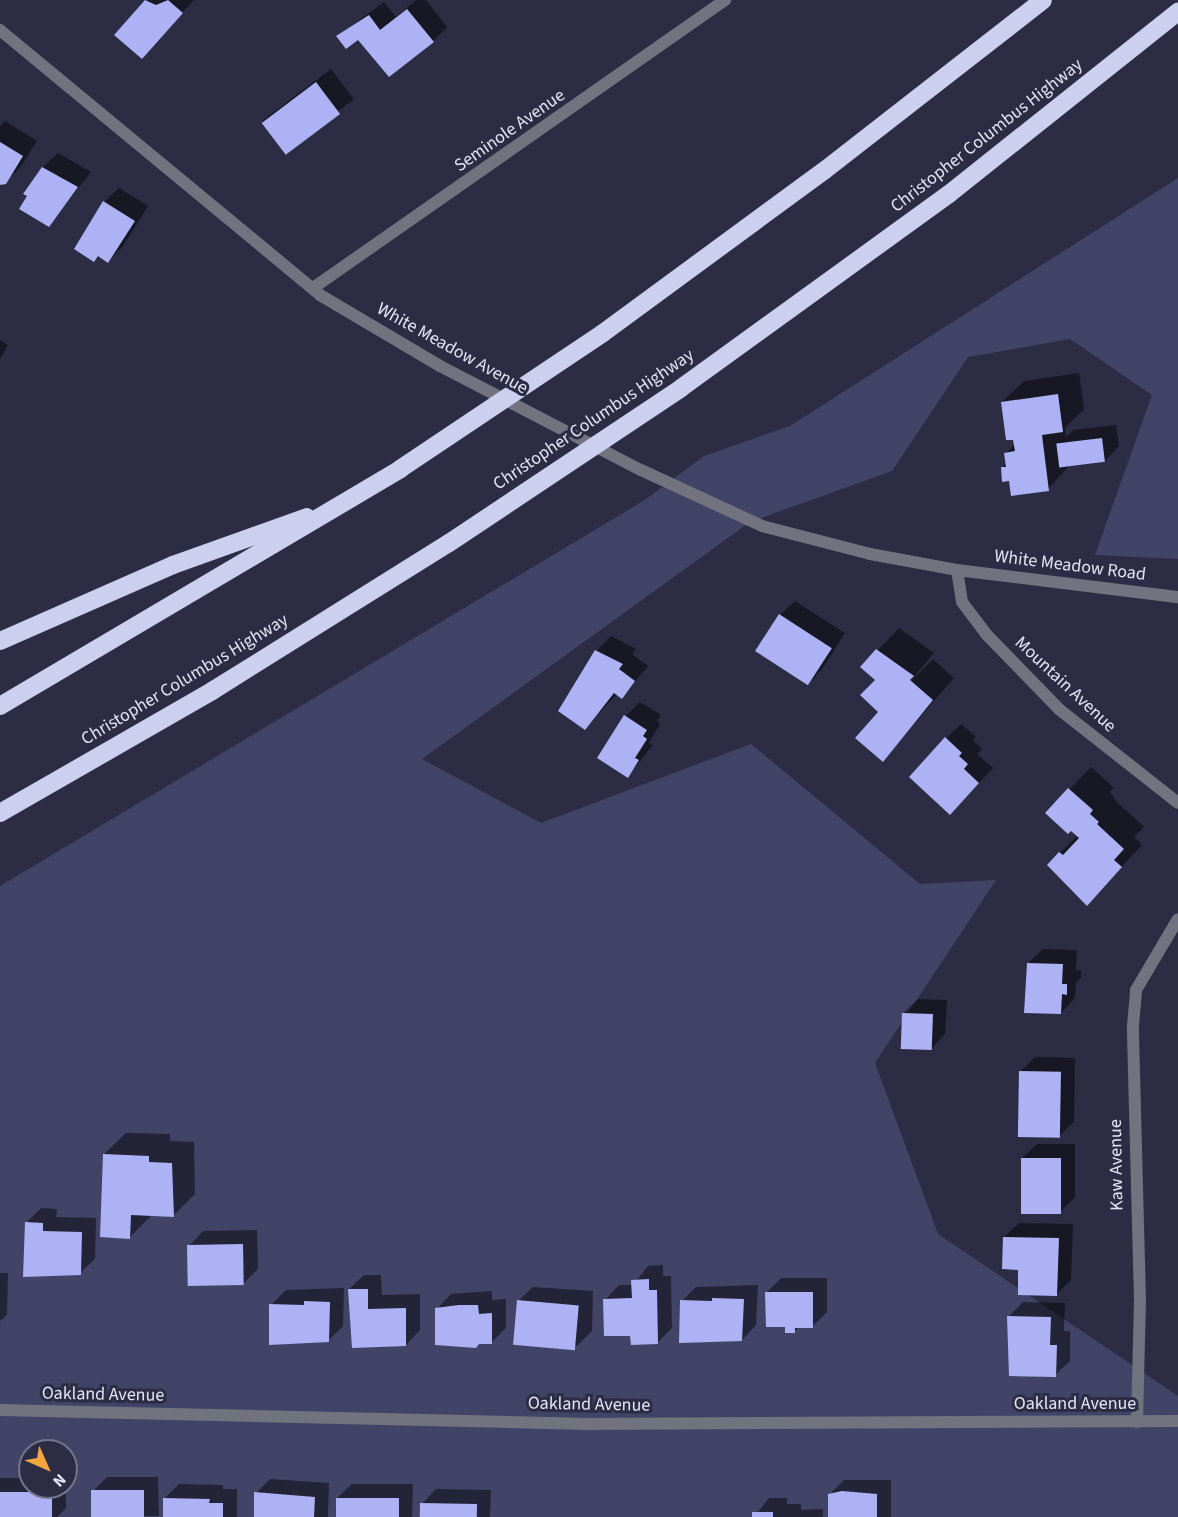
<!DOCTYPE html>
<html>
<head>
<meta charset="utf-8">
<style>
  body { margin:0 }
  #map { position:relative; width:1178px; height:1517px; overflow:hidden; background:#2c2d45; font-family:"Source Sans 3",sans-serif }
  div>[style] { position:absolute }
  .green>* { inset:0; background:#424467 }
  .shadow>* { inset:0; background:#0007; transform-origin:0 0 }
  .building>* { inset:0; background:#adb2f4; transform-origin:0 0 }
  .minor>* { height:12px; margin:-6px; padding:0 6px; transform-origin:6px; border-radius:6px; background:#71737f }
  .tertiary>* { height:12px; margin:-6px; padding:0 6px; transform-origin:6px; border-radius:6px; background:#71737f }
  .motorway>* { height:18px; margin:-9px; padding:0 9px; transform-origin:9px; border-radius:9px; background:#ccd0ee }
  .motorway-bridge>* { height:18px; margin:-9px; padding:0 9px; transform-origin:9px; border-radius:9px; background:#ccd0ee }
  span { translate:-50% -50%; white-space:nowrap; text-align:center; line-height:1.15; -webkit-text-stroke:6px #2c2d45; paint-order:stroke }
  .street-label { font-size:18px; color:#e2e4f4 }
  .north { position:absolute; left:18px; top:1439px; width:60px; height:60px; box-sizing:border-box; background:#2c2d45; border:2px solid #75768b; border-radius:50%; rotate:135deg; font-size:16px; font-weight:700; line-height:24px; text-align:center; color:#e2e4f4 }
  .north::after { content:''; display:block; margin:auto; width:21px; height:27px; background:#f1a640; clip-path:polygon(50% 0,100% 100%,50% 72%,0 100%) }
</style>
</head>
<body>
<div id="map">
  <div class="green">
    <i style="clip-path:polygon(evenodd,1178px 178px,1178px 559px,1095px 555px,1152px 395px,1070px 339px,968px 357px,892px 471px,750px 522px,422px 759px,541px 823px,751px 744px,920px 884px,996px 880px,875px 1063px,938px 1234px,1178px 1396px,1178px 1517px,0 1517px,0 886px,645px 500px,704px 456px,790px 426px,1178px 178px,30px 1451px,66px 1451px,66px 1487px,30px 1487px,30px 1451px)"></i>
  </div>
  <div class="shadow">
    <i style="clip-path:polygon(147px 0,194px 0,142px 57px,116px 35px)"></i>
    <i style="clip-path:polygon(416px 0,426px 0,447px 27px,433px 41px,338px 36px,384px 2px,396px 17px)"></i>
    <i style="left:331px;top:69px;width:38px;height:86px;rotate:53deg"></i>
    <i style="clip-path:polygon(5px 121px,37px 141px,20px 168px,0 186px,0 126px)"></i>
    <i style="clip-path:polygon(58px 153px,91px 172px,49px 225px,21px 209px,43px 167px)"></i>
    <i style="clip-path:polygon(119px 188px,148px 206px,123px 246px,108px 261px,104px 202px)"></i>
    <i style="clip-path:polygon(0 340px,8px 345px,0 359px)"></i>
    <i style="clip-path:polygon(1079px 373px,1084px 409px,1065px 428px,1066px 437px,1073px 430px,1116px 425px,1119px 446px,1105px 461px,1069px 466px,1048px 489px,1010px 480px,1002px 468px,1007px 463px,1006px 453px,1015px 444px,1002px 402px,1024px 381px)"></i>
    <i style="clip-path:polygon(795px 601px,845px 633px,823px 668px,809px 683px,780px 615px)"></i>
    <i style="clip-path:polygon(899px 628px,934px 653px,906px 686px,933px 659px,954px 678px,883px 760px,877px 680px,862px 667px)"></i>
    <i style="clip-path:polygon(611px 636px,636px 649px,632px 654px,648px 666px,622px 697px,617px 694px,585px 728px,596px 651px)"></i>
    <i style="clip-path:polygon(640px 702px,661px 715px,657px 721px,660px 724px,649px 743px,653px 745px,628px 776px,626px 716px)"></i>
    <i style="clip-path:polygon(961px 724px,976px 737px,973px 740px,982px 749px,977px 754px,993px 768px,965px 798px,946px 738px)"></i>
    <i style="clip-path:polygon(1091px 767px,1114px 788px,1110px 792px,1117px 802px,1144px 827px,1134px 837px,1142px 845px,1087px 904px,1060px 853px,1078px 835px,1047px 813px)"></i>
    <i style="clip-path:polygon(1043px 949px,1077px 950px,1076px 970px,1081px 970px,1081px 978px,1076px 983px,1075px 998px,1061px 1013px,1028px 963px)"></i>
    <i style="clip-path:polygon(918px 999px,947px 1000px,945px 1034px,931px 1049px,903px 1013px)"></i>
    <i style="clip-path:polygon(1035px 1057px,1075px 1058px,1074px 1122px,1059px 1136px,1021px 1071px)"></i>
    <i style="clip-path:polygon(126px 1133px,170px 1134px,170px 1141px,194px 1142px,195px 1194px,174px 1215px,151px 1216px,130px 1237px,104px 1154px)"></i>
    <i style="clip-path:polygon(1037px 1144px,1075px 1144px,1075px 1197px,1060px 1212px,1022px 1158px)"></i>
    <i style="clip-path:polygon(41px 1208px,57px 1209px,56px 1217px,96px 1218px,95px 1259px,80px 1273px,25px 1275px,26px 1223px)"></i>
    <i style="clip-path:polygon(1019px 1223px,1073px 1224px,1071px 1280px,1057px 1294px,1020px 1268px,1004px 1237px)"></i>
    <i style="clip-path:polygon(257px 1230px,258px 1269px,243px 1284px,189px 1246px,203px 1231px)"></i>
    <i style="clip-path:polygon(663px 1265px,663px 1276px,671px 1276px,672px 1328px,658px 1342px,632px 1334px,605px 1300px,619px 1285px,633px 1285px,648px 1266px)"></i>
    <i style="clip-path:polygon(0 1273px,8px 1273px,7px 1315px,0 1321px)"></i>
    <i style="clip-path:polygon(364px 1275px,381px 1275px,382px 1295px,420px 1294px,420px 1330px,406px 1345px,353px 1346px,349px 1289px)"></i>
    <i style="clip-path:polygon(781px 1278px,827px 1278px,827px 1312px,813px 1326px,799px 1327px,794px 1332px,786px 1326px,767px 1292px)"></i>
    <i style="clip-path:polygon(758px 1285px,756px 1325px,742px 1340px,682px 1301px,696px 1287px)"></i>
    <i style="clip-path:polygon(533px 1287px,593px 1291px,592px 1331px,577px 1346px,518px 1301px)"></i>
    <i style="clip-path:polygon(344px 1288px,343px 1326px,329px 1340px,270px 1343px,271px 1305px,286px 1290px)"></i>
    <i style="clip-path:polygon(492px 1291px,492px 1300px,506px 1299px,506px 1328px,491px 1343px,437px 1309px,451px 1294px)"></i>
    <i style="clip-path:polygon(1023px 1302px,1065px 1303px,1064px 1331px,1070px 1331px,1070px 1361px,1055px 1375px,1009px 1316px)"></i>
    <i style="clip-path:polygon(107px 1477px,158px 1477px,159px 1516px,92px 1517px,92px 1492px)"></i>
    <i style="clip-path:polygon(0 1478px,30px 1478px,30px 1487px,66px 1487px,66px 1508px,57px 1517px,0 1517px)"></i>
    <i style="clip-path:polygon(270px 1479px,329px 1483px,328px 1517px,255px 1517px,256px 1493px)"></i>
    <i style="clip-path:polygon(844px 1480px,891px 1480px,891px 1517px,830px 1517px,830px 1494px)"></i>
    <i style="clip-path:polygon(179px 1484px,223px 1485px,223px 1489px,237px 1489px,237px 1517px,164px 1517px,164px 1499px)"></i>
    <i style="clip-path:polygon(352px 1484px,413px 1484px,412px 1517px,337px 1517px,337px 1498px)"></i>
    <i style="clip-path:polygon(436px 1489px,491px 1490px,490px 1517px,422px 1517px,422px 1504px)"></i>
    <i style="clip-path:polygon(769px 1498px,787px 1498px,787px 1504px,801px 1504px,801px 1510px,823px 1509px,823px 1517px,754px 1517px)"></i>
  </div>
  <div class="building">
    <i style="clip-path:polygon(145px 0,156px 5px,168px 0,183px 13px,142px 59px,114px 35px)"></i>
    <i style="clip-path:polygon(407px 9px,434px 42px,389px 77px,358px 40px,346px 49px,336px 36px,369px 15px,380px 30px)"></i>
    <i style="left:316px;top:82px;width:40px;height:68px;rotate:53deg"></i>
    <i style="clip-path:polygon(0 142px,23px 156px,6px 184px,0 185px)"></i>
    <i style="clip-path:polygon(42px 167px,78px 187px,49px 227px,19px 209px,27px 196px,23px 194px)"></i>
    <i style="clip-path:polygon(103px 201px,135px 221px,108px 263px,98px 256px,94px 262px,74px 249px)"></i>
    <i style="clip-path:polygon(1058px 394px,1063px 432px,1042px 435px,1049px 491px,1011px 496px,1009px 481px,1002px 482px,1001px 467px,1006px 467px,1004px 453px,1015px 451px,1013px 440px,1006px 440px,1001px 402px)"></i>
    <i style="left:1102px;top:438px;width:24px;height:46px;rotate:83deg"></i>
    <i style="left:779px;top:614px;width:63px;height:44px;rotate:33deg"></i>
    <i style="clip-path:polygon(876px 649px,914px 676px,910px 680px,933px 700px,883px 762px,855px 738px,878px 712px,860px 695px,875px 680px,860px 667px)"></i>
    <i style="clip-path:polygon(595px 650px,623px 664px,619px 669px,635px 681px,622px 699px,614px 693px,585px 730px,558px 711px)"></i>
    <i style="clip-path:polygon(624px 715px,647px 730px,643px 736px,647px 739px,635px 758px,639px 760px,628px 778px,597px 758px)"></i>
    <i style="clip-path:polygon(945px 737px,962px 753px,959px 756px,968px 764px,964px 769px,979px 783px,950px 815px,909px 777px)"></i>
    <i style="clip-path:polygon(1068px 788px,1093px 810px,1090px 814px,1099px 822px,1097px 824px,1124px 849px,1114px 860px,1122px 867px,1087px 906px,1047px 865px,1059px 852px,1063px 855px,1079px 838px,1071px 831px,1068px 834px,1045px 813px)"></i>
    <i style="clip-path:polygon(1027px 963px,1063px 964px,1062px 984px,1067px 984px,1067px 995px,1062px 994px,1061px 1014px,1024px 1013px)"></i>
    <i style="left:902px;top:1013px;width:31px;height:36px;rotate:2deg"></i>
    <i style="left:1019px;top:1071px;width:42px;height:66px;rotate:1deg"></i>
    <i style="clip-path:polygon(103px 1154px,149px 1156px,149px 1162px,172px 1163px,174px 1217px,131px 1215px,130px 1239px,100px 1237px)"></i>
    <i style="left:1021px;top:1158px;width:40px;height:56px"></i>
    <i style="clip-path:polygon(25px 1222px,43px 1223px,43px 1231px,82px 1232px,81px 1275px,23px 1277px)"></i>
    <i style="clip-path:polygon(1003px 1237px,1059px 1238px,1057px 1296px,1018px 1295px,1018px 1270px,1002px 1269px)"></i>
    <i style="left:243px;top:1244px;width:41px;height:56px;rotate:89deg"></i>
    <i style="clip-path:polygon(649px 1279px,649px 1290px,657px 1290px,658px 1344px,631px 1345px,630px 1336px,604px 1336px,603px 1299px,632px 1298px,631px 1280px)"></i>
    <i style="clip-path:polygon(348px 1289px,368px 1289px,368px 1309px,406px 1308px,406px 1346px,352px 1348px)"></i>
    <i style="clip-path:polygon(765px 1292px,813px 1292px,813px 1328px,795px 1328px,795px 1333px,785px 1333px,785px 1327px,766px 1327px)"></i>
    <i style="clip-path:polygon(712px 1298px,744px 1299px,742px 1341px,679px 1343px,680px 1300px,712px 1301px)"></i>
    <i style="left:517px;top:1300px;width:62px;height:45px;rotate:5deg"></i>
    <i style="clip-path:polygon(304px 1301px,330px 1302px,329px 1342px,269px 1345px,269px 1304px,304px 1305px)"></i>
    <i style="clip-path:polygon(459px 1305px,478px 1305px,479px 1314px,492px 1313px,492px 1344px,479px 1344px,476px 1348px,435px 1345px,435px 1308px)"></i>
    <i style="clip-path:polygon(1007px 1316px,1051px 1317px,1050px 1345px,1057px 1345px,1056px 1377px,1009px 1376px)"></i>
    <i style="left:144px;top:1490px;width:27px;height:53px;rotate:90deg"></i>
    <i style="clip-path:polygon(842px 1491px,877px 1494px,877px 1517px,828px 1517px,828px 1494px)"></i>
    <i style="left:0;top:1492px;width:52px;height:25px"></i>
    <i style="clip-path:polygon(254px 1492px,315px 1497px,314px 1517px,254px 1517px)"></i>
    <i style="clip-path:polygon(163px 1498px,210px 1499px,209px 1503px,223px 1503px,223px 1517px,163px 1517px)"></i>
    <i style="left:336px;top:1498px;width:63px;height:19px"></i>
    <i style="left:420px;top:1503px;width:57px;height:14px;rotate:1deg"></i>
    <i style="left:752px;top:1512px;width:21px;height:5px"></i>
  </div>
  <div class="minor">
    <i style="left:313px;top:288px;width:503px;rotate:-34.95deg"></i>
    <i style="left:957px;top:570px;width:32px;rotate:81deg"></i>
    <i style="left:962px;top:602px;width:41px;rotate:52.9deg"></i>
    <i style="left:987px;top:635px;width:105px;rotate:45.8deg"></i>
    <i style="left:1060px;top:710px;width:150px;rotate:38.2deg"></i>
    <i style="left:0;top:1410px;width:588px;rotate:1.36deg"></i>
    <i style="left:588px;top:1424px;width:590px;rotate:-0.29deg"></i>
    <i style="left:1137px;top:1422px;width:121px;rotate:-88.6deg"></i>
    <i style="left:1140px;top:1301px;width:275px;rotate:-91.5deg"></i>
    <i style="left:1133px;top:1026px;width:36px;rotate:-85deg"></i>
    <i style="left:1136px;top:990px;width:82px;rotate:-59.4deg"></i>
  </div>
  <div class="tertiary">
    <i style="left:0;top:30px;width:415px;rotate:39.6deg"></i>
    <i style="left:320px;top:295px;width:139px;rotate:30.6deg"></i>
    <i style="left:440px;top:366px;width:226px;rotate:27.4deg"></i>
    <i style="left:641px;top:470px;width:133px;rotate:24.8deg"></i>
    <i style="left:762px;top:526px;width:112px;rotate:14.5deg"></i>
    <i style="left:870px;top:554px;width:88px;rotate:10.4deg"></i>
    <i style="left:957px;top:570px;width:223px;rotate:7deg"></i>
  </div>
  <div class="motorway">
    <i style="left:603px;top:333px;width:275px;rotate:-36.3deg"></i>
    <i style="left:825px;top:170px;width:276px;rotate:-37.9deg"></i>
    <i style="left:681px;top:388px;width:331px;rotate:-35.9deg"></i>
    <i style="left:949px;top:194px;width:293px;rotate:-38.5deg"></i>
    <i style="left:0;top:641px;width:189px;rotate:-23.7deg"></i>
    <i style="left:173px;top:565px;width:142px;rotate:-19.7deg"></i>
    <i style="left:0;top:706px;width:465px;rotate:-30.6deg"></i>
    <i style="left:0;top:813px;width:245px;rotate:-29.9deg"></i>
    <i style="left:212px;top:691px;width:279px;rotate:-32deg"></i>
  </div>
  <div class="motorway-bridge">
    <i style="left:400px;top:469px;width:244px;rotate:-33.8deg"></i>
    <i style="left:449px;top:543px;width:279px;rotate:-33.7deg"></i>
  </div>
  <div class="street-label">
    <span style="left:510px;top:131px;rotate:-35deg">Seminole Avenue</span>
    <span style="left:987px;top:136px;rotate:-38deg">Christopher Columbus Highway</span>
    <span style="left:452px;top:349px;rotate:29deg">White Meadow Avenue</span>
    <span style="left:594px;top:420px;rotate:-34deg">Christopher Columbus Highway</span>
    <span style="left:1070px;top:566px;rotate:7deg">White Meadow Road</span>
    <span style="left:185px;top:680px;rotate:-31deg">Christopher Columbus Highway</span>
    <span style="left:1065px;top:685px;rotate:43deg">Mountain Avenue</span>
    <span style="left:1117px;top:1165px;rotate:-91deg">Kaw Avenue</span>
    <span style="left:103px;top:1395px;rotate:1deg">Oakland Avenue</span>
    <span style="left:1075px;top:1404px">Oakland Avenue</span>
    <span style="left:589px;top:1405px;rotate:1deg">Oakland Avenue</span>
  </div>
  <div class="north">N</div>
</div>
</body>
</html>
